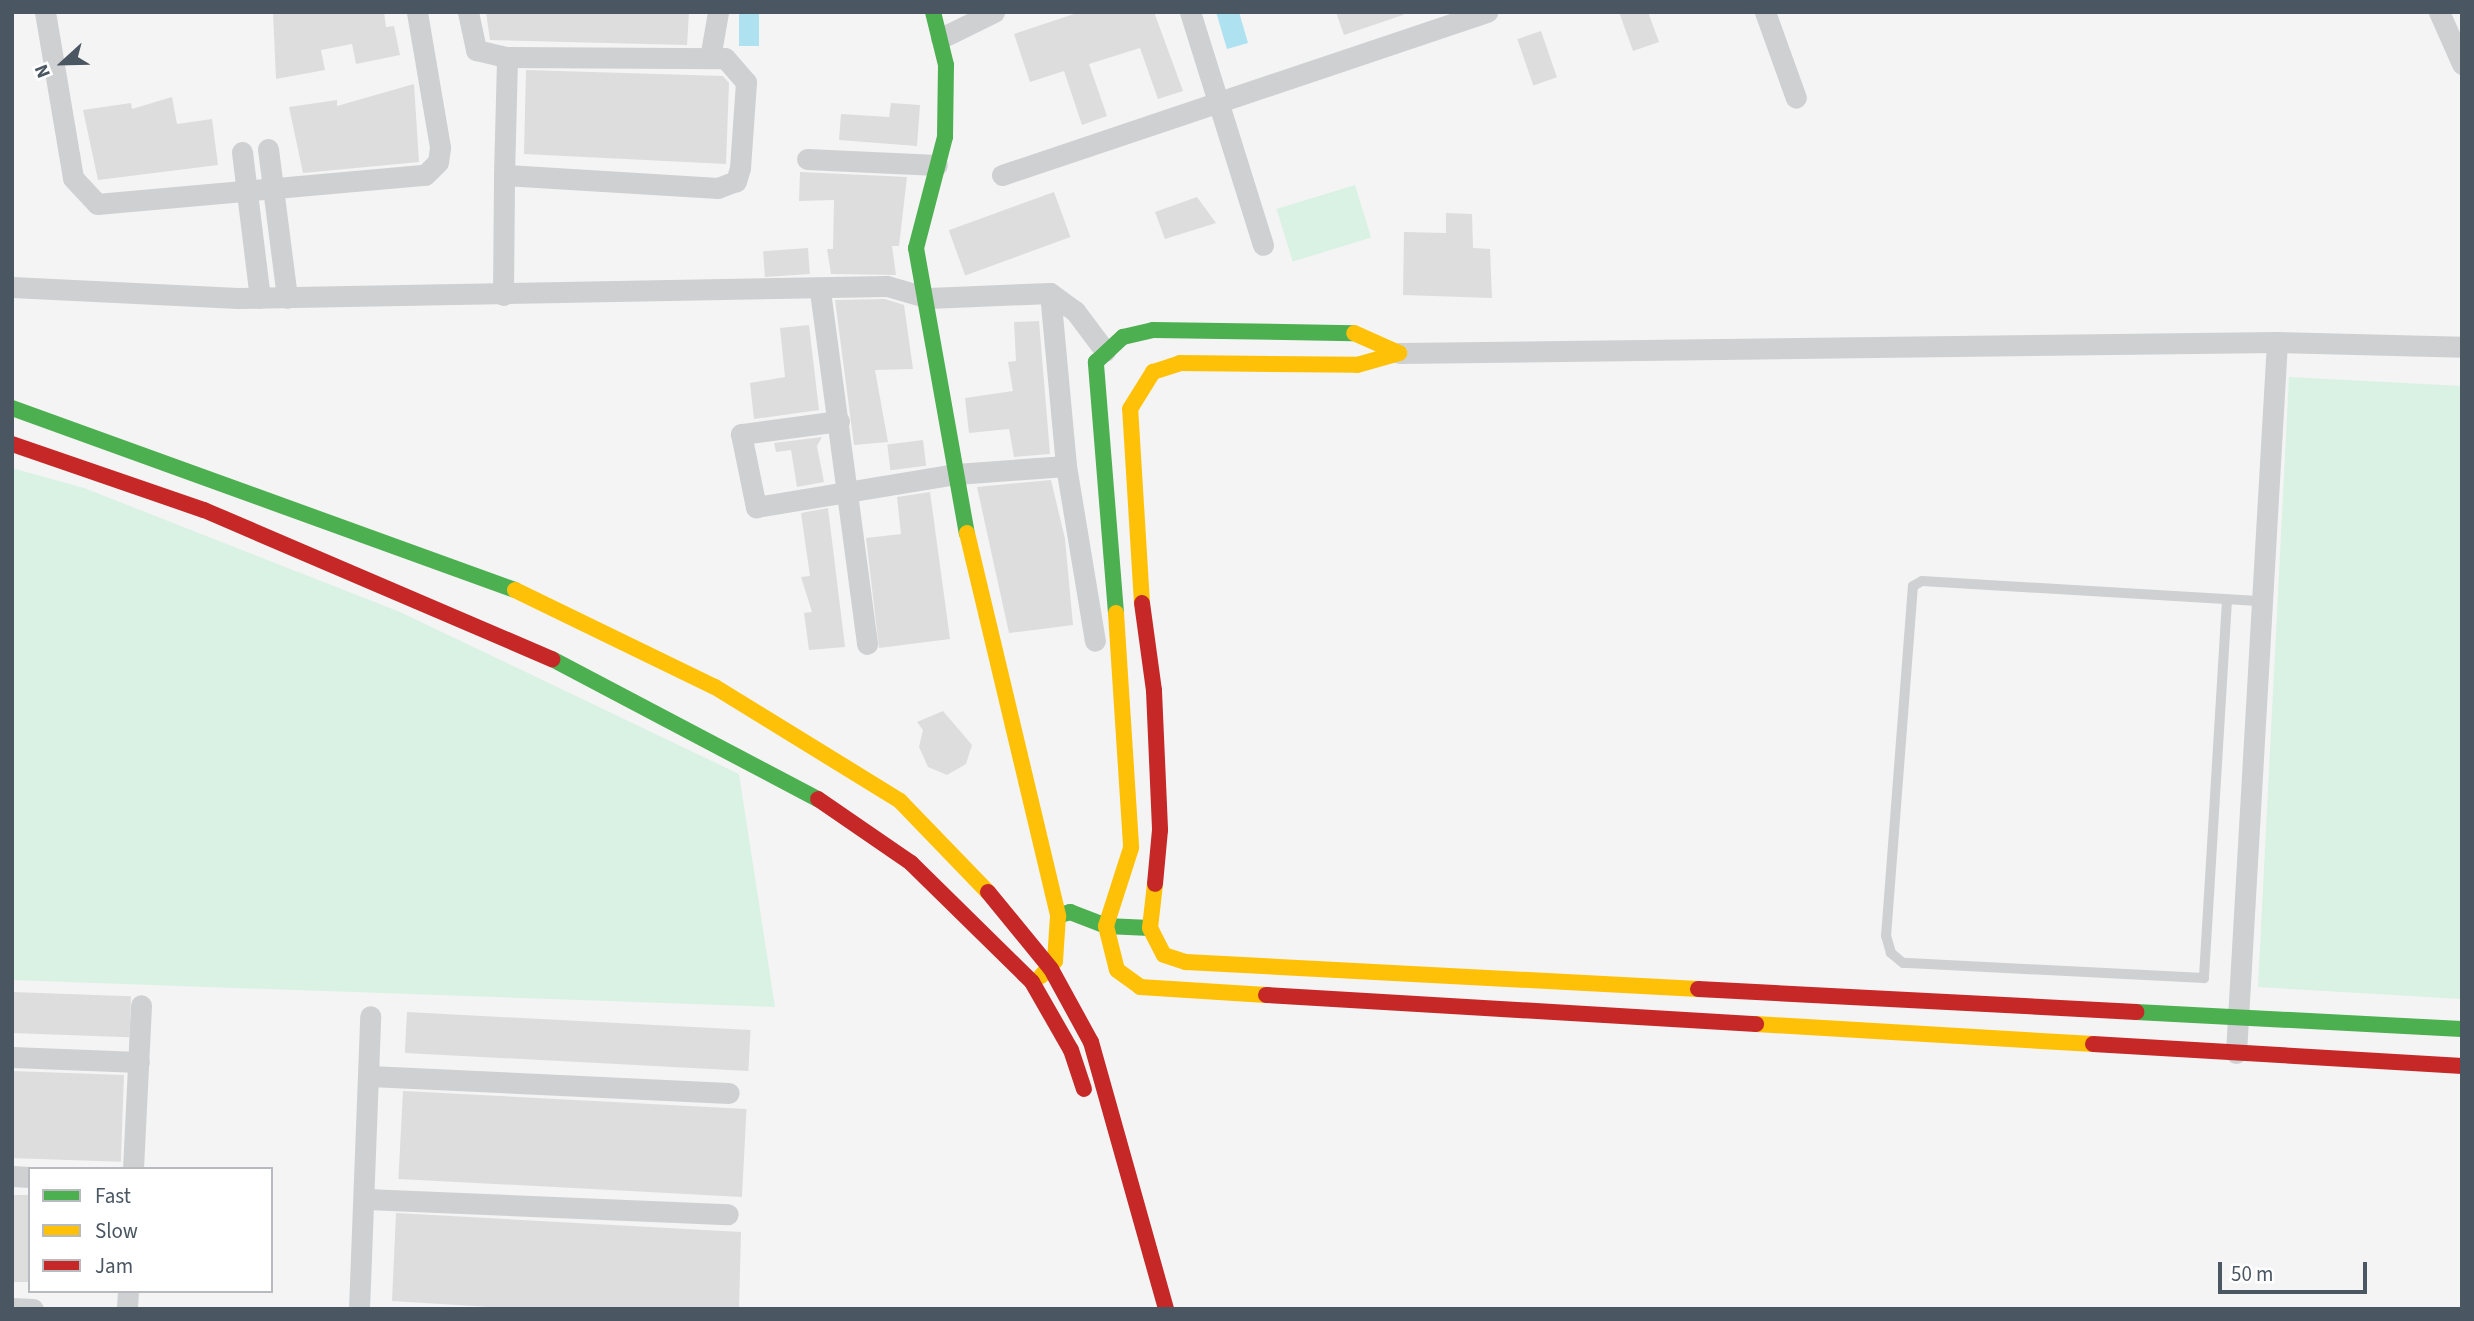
<!DOCTYPE html>
<html>
<head>
<meta charset="utf-8">
<style>
  body { margin:0 }
  #map { position:relative; width:2474px; height:1321px; overflow:hidden; background:#f4f4f4; font-family:"Source Sans 3",sans-serif }
  div>[style] { position:absolute }
  .green>* { inset:0; background:#d9f2e3; transform-origin:0 0 }
  .water>* { inset:0; background:#aee2f0; transform-origin:0 0 }
  .building>* { inset:0; background:#ddddde; transform-origin:0 0 }
  .lane>* { height:10px; margin:-5px; padding:0 5px; transform-origin:5px; border-radius:5px; background:#ced0d2 }
  .street>* { height:21px; margin:-10.5px; padding:0 10.5px; transform-origin:10.5px; border-radius:10.5px; background:#ced0d2 }
  .fast>* { height:16px; margin:-8px; padding:0 8px; transform-origin:8px; border-radius:8px; background:#4caf50 }
  .slow>* { height:16px; margin:-8px; padding:0 8px; transform-origin:8px; border-radius:8px; background:#ffc107 }
  .jam>* { height:16px; margin:-8px; padding:0 8px; transform-origin:8px; border-radius:8px; background:#c62828 }
  span { translate:-50% -50%; white-space:nowrap; text-align:center; line-height:1.15; -webkit-text-stroke:6px #fff; paint-order:stroke }
  .frame { position:absolute; inset:0; border:14px solid #4a5661; pointer-events:none }
  .legend { position:absolute; left:28px; top:1167px; width:245px; height:126px; box-sizing:border-box; background:#fff; border:2px solid #b7bbc0; margin:0; padding:9px 12px; list-style:none; font-size:21px; color:#4a5661 }
  .legend li { display:flex; align-items:center; gap:14px; height:35px }
  .legend b { width:35px; border:2px solid #b7bbc0 }
  .north { position:absolute; left:28px; top:28px; width:70px; height:70px; -webkit-text-stroke:5px #fff; paint-order:stroke; rotate:248deg; font-size:19px; font-weight:700; line-height:28px; text-align:center; color:#4a5661 }
  .north::after { content:''; display:block; margin:auto; width:24px; height:32px; background:#4a5661; clip-path:polygon(50% 0,100% 100%,50% 72%,0 100%) }
  .scale { position:absolute; left:2218px; top:1262px; width:149px; height:32px; box-sizing:border-box; border:4px solid #4a5661; border-top:0; padding-left:9px; font-size:21px; line-height:24px; white-space:nowrap; color:#4a5661; -webkit-text-stroke:5px #fff; paint-order:stroke }
</style>
</head>
<body>
<div id="map">
  <div class="green">
    <i style="left:1355px;top:185px;width:55px;height:82px;rotate:73deg"></i>
    <i style="clip-path:polygon(2289px 377px,2462px 386px,2462px 999px,2258px 987px)"></i>
    <i style="clip-path:polygon(12px 468px,84px 488px,400px 612px,739px 774px,775px 1007px,12px 980px)"></i>
  </div>
  <div class="water">
    <i style="left:739px;top:12px;width:20px;height:34px"></i>
    <i style="clip-path:polygon(1216px 12px,1239px 12px,1248px 43px,1227px 49px)"></i>
  </div>
  <div class="building">
    <i style="clip-path:polygon(273px 12px,384px 12px,386px 27px,394px 26px,400px 55px,356px 64px,352px 44px,321px 50px,325px 70px,276px 79px)"></i>
    <i style="clip-path:polygon(486px 12px,689px 12px,687px 45px,490px 40px)"></i>
    <i style="clip-path:polygon(1080px 12px,1154px 12px,1183px 91px,1158px 99px,1140px 48px,1089px 64px,1107px 116px,1082px 125px,1064px 71px,1030px 82px,1014px 34px)"></i>
    <i style="clip-path:polygon(1336px 12px,1403px 12px,1403px 15px,1344px 35px)"></i>
    <i style="clip-path:polygon(1619px 12px,1648px 12px,1659px 42px,1633px 51px)"></i>
    <i style="left:1541px;top:31px;width:49px;height:25px;rotate:71deg"></i>
    <i style="clip-path:polygon(526px 70px,723px 76px,729px 83px,726px 164px,524px 154px)"></i>
    <i style="clip-path:polygon(414px 84px,419px 162px,303px 173px,289px 107px,337px 100px,337px 106px)"></i>
    <i style="clip-path:polygon(172px 97px,177px 124px,212px 119px,218px 165px,98px 180px,83px 110px,131px 103px,132px 109px)"></i>
    <i style="clip-path:polygon(891px 103px,920px 105px,917px 146px,839px 140px,841px 114px,889px 117px)"></i>
    <i style="clip-path:polygon(800px 172px,907px 177px,899px 246px,892px 246px,896px 275px,831px 274px,827px 249px,833px 249px,834px 200px,799px 201px)"></i>
    <i style="left:1054px;top:192px;width:48px;height:112px;rotate:70deg"></i>
    <i style="clip-path:polygon(1197px 197px,1216px 223px,1165px 239px,1155px 212px)"></i>
    <i style="clip-path:polygon(1446px 213px,1472px 214px,1473px 248px,1490px 249px,1492px 298px,1403px 295px,1404px 232px,1446px 233px)"></i>
    <i style="left:808px;top:248px;width:26px;height:45px;rotate:86deg"></i>
    <i style="clip-path:polygon(885px 299px,904px 305px,913px 369px,875px 370px,888px 442px,854px 445px,835px 300px)"></i>
    <i style="clip-path:polygon(1039px 321px,1050px 454px,1014px 457px,1009px 429px,969px 433px,965px 398px,1013px 391px,1008px 362px,1016px 361px,1014px 322px)"></i>
    <i style="clip-path:polygon(809px 325px,819px 410px,754px 419px,750px 383px,785px 377px,780px 328px)"></i>
    <i style="clip-path:polygon(822px 437px,817px 446px,824px 482px,797px 487px,791px 450px,776px 452px,774px 443px)"></i>
    <i style="left:923px;top:440px;width:26px;height:36px;rotate:83deg"></i>
    <i style="clip-path:polygon(1051px 480px,1065px 539px,1073px 625px,1009px 633px,977px 487px)"></i>
    <i style="clip-path:polygon(930px 492px,950px 639px,879px 648px,866px 538px,901px 534px,897px 497px)"></i>
    <i style="clip-path:polygon(828px 508px,845px 647px,809px 650px,804px 613px,812px 612px,801px 577px,810px 576px,801px 513px)"></i>
    <i style="clip-path:polygon(943px 711px,972px 745px,966px 764px,947px 775px,928px 767px,919px 747px,923px 730px,917px 722px)"></i>
    <i style="left:12px;top:992px;width:119px;height:41px;rotate:2deg"></i>
    <i style="left:407px;top:1012px;width:344px;height:41px;rotate:3deg"></i>
    <i style="left:12px;top:1071px;width:112px;height:87px;rotate:2deg"></i>
    <i style="left:403px;top:1091px;width:344px;height:88px;rotate:3deg"></i>
    <i style="left:12px;top:1195px;width:18px;height:87px"></i>
    <i style="clip-path:polygon(396px 1213px,741px 1232px,739px 1309px,521px 1309px,392px 1301px)"></i>
  </div>
  <div class="lane">
    <i style="left:2227px;top:600px;width:379px;rotate:93.5deg"></i>
    <i style="left:2204px;top:978px;width:301px;rotate:-177.1deg"></i>
    <i style="left:1903px;top:963px;width:16px;rotate:-140deg"></i>
    <i style="left:1891px;top:953px;width:18px;rotate:-106deg"></i>
    <i style="left:1886px;top:936px;width:351px;rotate:-85.6deg"></i>
    <i style="left:1913px;top:586px;width:10px;rotate:-29deg"></i>
    <i style="left:1922px;top:581px;width:341px;rotate:3.4deg"></i>
  </div>
  <div class="street">
    <i style="left:45px;top:12px;width:168px;rotate:80.4deg"></i>
    <i style="left:73px;top:178px;width:35px;rotate:47deg"></i>
    <i style="left:97px;top:204px;width:329px;rotate:-5.1deg"></i>
    <i style="left:425px;top:175px;width:18px;rotate:-45deg"></i>
    <i style="left:438px;top:162px;width:15px;rotate:-82deg"></i>
    <i style="left:440px;top:147px;width:137px;rotate:-99.7deg"></i>
    <i style="left:468px;top:12px;width:39px;rotate:78deg"></i>
    <i style="left:476px;top:50px;width:32px;rotate:13deg"></i>
    <i style="left:1190px;top:12px;width:244px;rotate:72.6deg"></i>
    <i style="left:1765px;top:12px;width:91px;rotate:70.2deg"></i>
    <i style="left:2439px;top:12px;width:57px;rotate:66.1deg"></i>
    <i style="left:941px;top:38px;width:59px;rotate:-26.1deg"></i>
    <i style="left:710px;top:58px;width:47px;rotate:-80.1deg"></i>
    <i style="left:268px;top:149px;width:150px;rotate:82.7deg"></i>
    <i style="left:242px;top:152px;width:147px;rotate:83deg"></i>
    <i style="left:807px;top:159px;width:130px;rotate:2.6deg"></i>
    <i style="left:1002px;top:175px;width:512px;rotate:-18.58deg"></i>
    <i style="left:12px;top:287px;width:226px;rotate:2.8deg"></i>
    <i style="left:238px;top:298px;width:649px;rotate:-1.06deg"></i>
    <i style="left:887px;top:286px;width:44px;rotate:15.9deg"></i>
    <i style="left:929px;top:298px;width:121px;rotate:-2.4deg"></i>
    <i style="left:1050px;top:293px;width:31px;rotate:36deg"></i>
    <i style="left:1075px;top:311px;width:50px;rotate:53.1deg"></i>
    <i style="left:820px;top:291px;width:356px;rotate:82.4deg"></i>
    <i style="left:1050px;top:293px;width:174px;rotate:84.7deg"></i>
    <i style="left:1066px;top:466px;width:177px;rotate:80.6deg"></i>
    <i style="left:503px;top:295px;width:120px;rotate:-89.5deg"></i>
    <i style="left:504px;top:175px;width:118px;rotate:-88.5deg"></i>
    <i style="left:507px;top:57px;width:218px;rotate:0.3deg"></i>
    <i style="left:725px;top:58px;width:32px;rotate:49deg"></i>
    <i style="left:746px;top:82px;width:86px;rotate:94deg"></i>
    <i style="left:740px;top:168px;width:14px;rotate:107deg"></i>
    <i style="left:736px;top:181px;width:19px;rotate:159deg"></i>
    <i style="left:718px;top:188px;width:214px;rotate:-176.5deg"></i>
    <i style="left:1399px;top:353px;width:878px;rotate:-0.72deg"></i>
    <i style="left:2277px;top:342px;width:185px;rotate:1.5deg"></i>
    <i style="left:839px;top:421px;width:99px;rotate:172.4deg"></i>
    <i style="left:741px;top:434px;width:75px;rotate:78.4deg"></i>
    <i style="left:756px;top:507px;width:203px;rotate:-9.4deg"></i>
    <i style="left:956px;top:474px;width:110px;rotate:-4.2deg"></i>
    <i style="left:2236px;top:1053px;width:712px;rotate:-86.7deg"></i>
    <i style="left:12px;top:1057px;width:127px;rotate:2.3deg"></i>
    <i style="left:370px;top:1076px;width:359px;rotate:2.7deg"></i>
    <i style="left:133px;top:1169px;width:164px;rotate:-87.2deg"></i>
    <i style="left:12px;top:1176px;width:18px;rotate:3deg"></i>
    <i style="left:366px;top:1199px;width:362px;rotate:2.4deg"></i>
    <i style="left:12px;top:1308px;width:21px;rotate:3deg"></i>
    <i style="left:127px;top:1309px;width:18px;rotate:-87deg"></i>
    <i style="left:359px;top:1309px;width:293px;rotate:-87.8deg"></i>
  </div>
  <div class="fast">
    <i style="left:933px;top:12px;width:55px;rotate:76.2deg"></i>
    <i style="left:946px;top:65px;width:72px;rotate:90.8deg"></i>
    <i style="left:945px;top:137px;width:115px;rotate:104.6deg"></i>
    <i style="left:916px;top:248px;width:290px;rotate:79.9deg"></i>
    <i style="left:12px;top:408px;width:535px;rotate:19.89deg"></i>
    <i style="left:1116px;top:613px;width:252px;rotate:-94.6deg"></i>
    <i style="left:1096px;top:362px;width:37px;rotate:-43deg"></i>
    <i style="left:1123px;top:337px;width:31px;rotate:-13deg"></i>
    <i style="left:1153px;top:330px;width:201px;rotate:0.9deg"></i>
    <i style="left:552px;top:659px;width:301px;rotate:27.8deg"></i>
    <i style="left:1058px;top:916px;width:13px;rotate:-18deg"></i>
    <i style="left:1070px;top:912px;width:39px;rotate:21deg"></i>
    <i style="left:1106px;top:926px;width:44px;rotate:2.6deg"></i>
    <i style="left:2136px;top:1012px;width:326px;rotate:3deg"></i>
  </div>
  <div class="slow">
    <i style="left:967px;top:533px;width:394px;rotate:76.6deg"></i>
    <i style="left:1058px;top:916px;width:45px;rotate:93.8deg"></i>
    <i style="left:1055px;top:961px;width:21px;rotate:133deg"></i>
    <i style="left:515px;top:590px;width:222px;rotate:25.9deg"></i>
    <i style="left:715px;top:687px;width:217px;rotate:31.6deg"></i>
    <i style="left:900px;top:801px;width:127px;rotate:46deg"></i>
    <i style="left:1142px;top:603px;width:194px;rotate:-93.5deg"></i>
    <i style="left:1130px;top:409px;width:44px;rotate:-58.1deg"></i>
    <i style="left:1153px;top:372px;width:28px;rotate:-18deg"></i>
    <i style="left:1180px;top:363px;width:177px;rotate:0.6deg"></i>
    <i style="left:1357px;top:365px;width:44px;rotate:-15.9deg"></i>
    <i style="left:1399px;top:353px;width:49px;rotate:-156deg"></i>
    <i style="left:1116px;top:613px;width:235px;rotate:86.3deg"></i>
    <i style="left:1131px;top:848px;width:82px;rotate:107.8deg"></i>
    <i style="left:1106px;top:926px;width:45px;rotate:76deg"></i>
    <i style="left:1117px;top:970px;width:29px;rotate:36deg"></i>
    <i style="left:1140px;top:987px;width:126px;rotate:3.6deg"></i>
    <i style="left:1155px;top:884px;width:44px;rotate:96.5deg"></i>
    <i style="left:1150px;top:928px;width:30px;rotate:63deg"></i>
    <i style="left:1164px;top:955px;width:23px;rotate:18deg"></i>
    <i style="left:1186px;top:962px;width:513px;rotate:3.02deg"></i>
    <i style="left:1756px;top:1024px;width:338px;rotate:3.4deg"></i>
  </div>
  <div class="jam">
    <i style="left:12px;top:444px;width:203px;rotate:19deg"></i>
    <i style="left:204px;top:510px;width:379px;rotate:23.2deg"></i>
    <i style="left:1142px;top:603px;width:89px;rotate:82.2deg"></i>
    <i style="left:1154px;top:691px;width:139px;rotate:87.5deg"></i>
    <i style="left:1160px;top:830px;width:54px;rotate:95.3deg"></i>
    <i style="left:818px;top:799px;width:113px;rotate:34.5deg"></i>
    <i style="left:911px;top:863px;width:170px;rotate:44.5deg"></i>
    <i style="left:1032px;top:982px;width:78px;rotate:60.2deg"></i>
    <i style="left:1071px;top:1050px;width:41px;rotate:71.6deg"></i>
    <i style="left:988px;top:892px;width:99px;rotate:50.7deg"></i>
    <i style="left:1051px;top:969px;width:83px;rotate:61.3deg"></i>
    <i style="left:1091px;top:1042px;width:277px;rotate:74.3deg"></i>
    <i style="left:1698px;top:989px;width:439px;rotate:3deg"></i>
    <i style="left:1266px;top:995px;width:491px;rotate:3.4deg"></i>
    <i style="left:2093px;top:1044px;width:370px;rotate:3.4deg"></i>
  </div>
  <div class="frame"></div>
  <ul class="legend">
  <li><b style="height:9px;background:#4caf50"></b>Fast</li>
  <li><b style="height:9px;background:#ffc107"></b>Slow</li>
  <li><b style="height:9px;background:#c62828"></b>Jam</li>
  </ul>
  <div class="north">N</div>
  <div class="scale">50 m</div>
</div>
</body>
</html>
